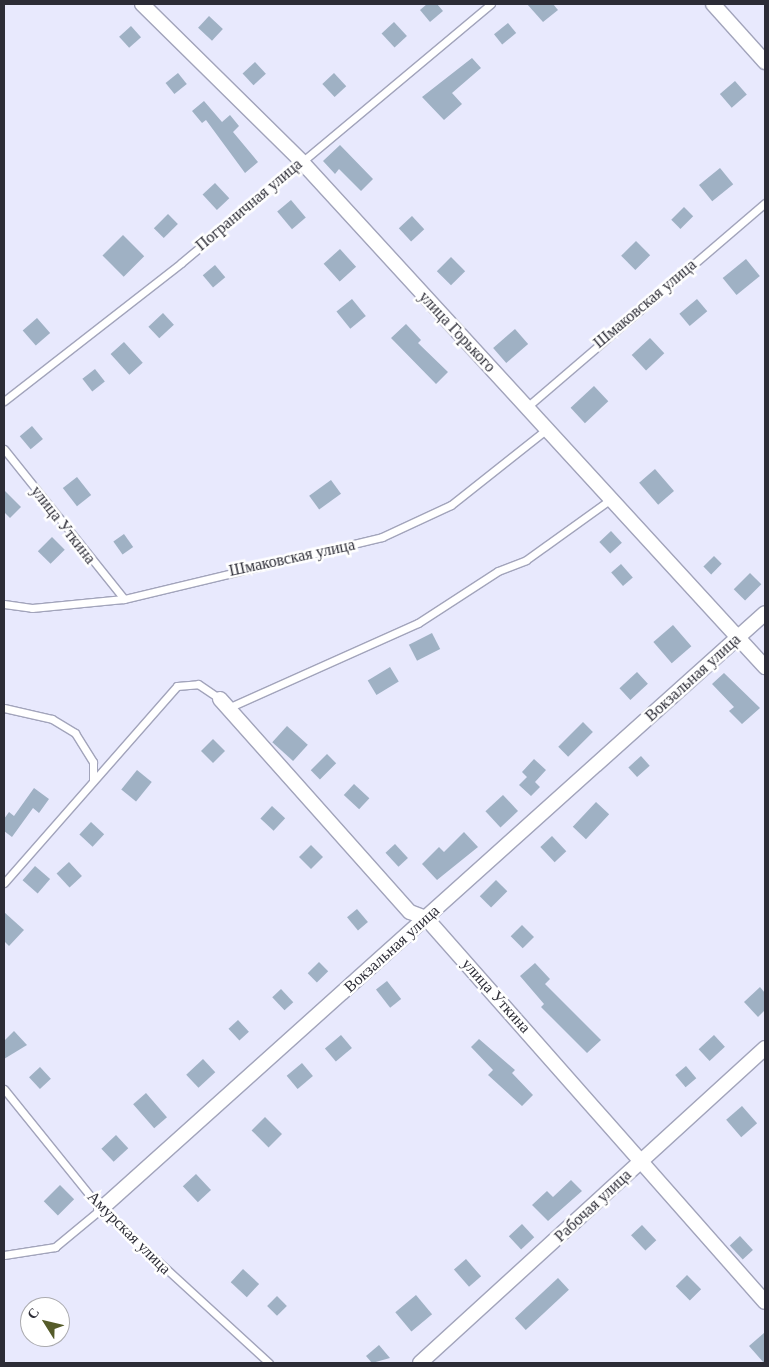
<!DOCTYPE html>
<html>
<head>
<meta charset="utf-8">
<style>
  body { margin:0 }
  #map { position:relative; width:769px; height:1367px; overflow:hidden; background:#e8e9fd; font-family:"Times New Roman",serif }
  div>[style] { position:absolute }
  .building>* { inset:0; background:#9fb1c4; transform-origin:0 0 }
  .roads { filter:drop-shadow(1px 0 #a2a4bb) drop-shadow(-1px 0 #a2a4bb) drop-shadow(0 1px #a2a4bb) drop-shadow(0 -1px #a2a4bb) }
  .lane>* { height:7px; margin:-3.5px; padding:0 3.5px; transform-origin:3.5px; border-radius:3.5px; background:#fff }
  .street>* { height:14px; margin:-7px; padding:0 7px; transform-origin:7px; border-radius:7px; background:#fff }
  span { translate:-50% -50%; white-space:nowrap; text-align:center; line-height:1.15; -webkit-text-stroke:5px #fff; paint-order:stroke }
  .street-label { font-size:16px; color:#2c2c36 }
  .frame { position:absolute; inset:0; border:5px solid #2c2c36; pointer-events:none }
  .north { position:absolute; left:20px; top:1297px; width:50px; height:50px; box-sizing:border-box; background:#fff; border:1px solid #ababaf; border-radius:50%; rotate:306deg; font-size:14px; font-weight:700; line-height:20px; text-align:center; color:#2c2c36 }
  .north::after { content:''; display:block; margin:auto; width:18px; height:22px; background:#555b29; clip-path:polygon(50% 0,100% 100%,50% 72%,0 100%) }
</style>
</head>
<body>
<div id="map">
  <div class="building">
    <i style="clip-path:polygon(427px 4px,437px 4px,443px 11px,430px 22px,420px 10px)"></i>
    <i style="clip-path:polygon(527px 4px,553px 4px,558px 10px,543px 22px)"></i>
    <i style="left:209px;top:16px;width:19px;height:16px;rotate:43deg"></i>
    <i style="left:394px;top:22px;width:19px;height:17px;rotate:47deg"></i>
    <i style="left:508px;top:23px;width:13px;height:18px;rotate:51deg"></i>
    <i style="left:131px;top:26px;width:15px;height:16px;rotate:48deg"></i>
    <i style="clip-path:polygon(472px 58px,481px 68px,452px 93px,462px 104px,444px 120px,422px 97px)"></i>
    <i style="left:255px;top:62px;width:16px;height:17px;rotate:47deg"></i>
    <i style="left:178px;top:73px;width:14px;height:16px;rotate:51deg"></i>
    <i style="left:334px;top:73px;width:18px;height:16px;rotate:47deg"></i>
    <i style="left:735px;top:81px;width:18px;height:20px;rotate:49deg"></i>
    <i style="clip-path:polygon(204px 101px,222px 122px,230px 115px,239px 126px,233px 132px,258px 162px,245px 173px,206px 120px,202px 123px,192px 111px)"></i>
    <i style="clip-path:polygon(340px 145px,373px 179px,361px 191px,339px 169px,335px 174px,323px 161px)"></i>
    <i style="left:720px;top:168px;width:21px;height:27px;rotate:51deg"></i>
    <i style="left:215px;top:183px;width:21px;height:17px;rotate:47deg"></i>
    <i style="left:291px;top:200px;width:23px;height:18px;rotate:50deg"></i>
    <i style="left:684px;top:207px;width:13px;height:18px;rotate:45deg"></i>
    <i style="left:168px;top:214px;width:14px;height:20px;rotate:45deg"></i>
    <i style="left:412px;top:216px;width:18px;height:18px;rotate:47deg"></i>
    <i style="left:123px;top:235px;width:30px;height:29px;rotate:45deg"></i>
    <i style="left:636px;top:241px;width:20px;height:21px;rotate:45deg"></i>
    <i style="left:340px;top:249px;width:24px;height:22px;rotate:48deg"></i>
    <i style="left:451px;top:257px;width:20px;height:20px;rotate:45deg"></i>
    <i style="left:746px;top:259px;width:22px;height:30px;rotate:51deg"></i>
    <i style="left:215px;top:265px;width:16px;height:16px;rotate:50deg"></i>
    <i style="left:352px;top:299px;width:22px;height:20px;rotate:51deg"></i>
    <i style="left:697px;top:299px;width:16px;height:23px;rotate:50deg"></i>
    <i style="left:163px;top:313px;width:16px;height:20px;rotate:47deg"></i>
    <i style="left:37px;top:318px;width:20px;height:19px;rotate:49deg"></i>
    <i style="clip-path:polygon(406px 324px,421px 340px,418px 343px,448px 372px,436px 384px,391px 338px)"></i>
    <i style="left:515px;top:329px;width:20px;height:29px;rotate:49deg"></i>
    <i style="left:650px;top:338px;width:21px;height:25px;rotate:47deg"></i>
    <i style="left:124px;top:342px;width:28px;height:18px;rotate:48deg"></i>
    <i style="left:95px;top:369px;width:16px;height:16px;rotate:52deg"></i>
    <i style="left:594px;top:386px;width:21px;height:32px;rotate:47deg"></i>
    <i style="left:32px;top:426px;width:17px;height:16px;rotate:50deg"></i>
    <i style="left:655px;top:469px;width:29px;height:21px;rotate:49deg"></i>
    <i style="left:77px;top:477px;width:23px;height:18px;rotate:52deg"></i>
    <i style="left:331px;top:480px;width:17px;height:27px;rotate:54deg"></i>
    <i style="clip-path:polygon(4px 490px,21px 507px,10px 518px,4px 512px)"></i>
    <i style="left:611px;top:531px;width:16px;height:16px;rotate:47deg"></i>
    <i style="left:124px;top:534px;width:16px;height:13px;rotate:55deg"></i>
    <i style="left:52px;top:537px;width:18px;height:20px;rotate:45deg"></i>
    <i style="left:714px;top:556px;width:11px;height:15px;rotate:45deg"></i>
    <i style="left:621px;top:564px;width:18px;height:13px;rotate:49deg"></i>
    <i style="left:750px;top:573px;width:16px;height:23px;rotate:45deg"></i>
    <i style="left:673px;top:625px;width:28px;height:26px;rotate:49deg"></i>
    <i style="left:432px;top:633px;width:18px;height:26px;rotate:63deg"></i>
    <i style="left:390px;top:667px;width:17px;height:26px;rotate:59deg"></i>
    <i style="left:637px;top:672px;width:16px;height:24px;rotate:47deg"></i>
    <i style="clip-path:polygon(724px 673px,760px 708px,742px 724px,729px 711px,734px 707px,712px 684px)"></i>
    <i style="left:583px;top:722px;width:14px;height:35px;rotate:45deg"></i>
    <i style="left:287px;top:726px;width:28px;height:22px;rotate:42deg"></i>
    <i style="left:213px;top:739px;width:17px;height:17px;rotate:45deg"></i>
    <i style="left:327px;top:754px;width:13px;height:23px;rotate:45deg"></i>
    <i style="left:641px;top:756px;width:13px;height:17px;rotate:48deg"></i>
    <i style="clip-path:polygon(534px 759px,546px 770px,535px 782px,540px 787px,531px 796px,519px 785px,527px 777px,522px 772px)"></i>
    <i style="left:137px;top:770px;width:19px;height:25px;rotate:39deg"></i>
    <i style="left:354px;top:784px;width:21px;height:15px;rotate:43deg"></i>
    <i style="clip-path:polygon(34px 788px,49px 799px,39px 813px,33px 808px,12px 837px,4px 831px,4px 819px,9px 812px,14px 816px)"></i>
    <i style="left:503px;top:795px;width:22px;height:24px;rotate:47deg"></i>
    <i style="left:596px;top:802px;width:18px;height:34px;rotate:43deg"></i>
    <i style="left:272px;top:806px;width:18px;height:17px;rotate:43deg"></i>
    <i style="left:91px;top:822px;width:18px;height:17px;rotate:43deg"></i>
    <i style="clip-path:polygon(464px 832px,478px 847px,437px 880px,422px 864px,439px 847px,444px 852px)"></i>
    <i style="left:552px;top:836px;width:21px;height:16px;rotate:47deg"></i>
    <i style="left:395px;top:844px;width:19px;height:13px;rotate:47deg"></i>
    <i style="left:311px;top:845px;width:17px;height:17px;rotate:45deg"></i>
    <i style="left:69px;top:862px;width:19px;height:17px;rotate:47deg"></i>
    <i style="left:35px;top:866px;width:20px;height:19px;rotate:41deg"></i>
    <i style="left:496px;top:880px;width:16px;height:23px;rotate:45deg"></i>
    <i style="left:357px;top:909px;width:17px;height:13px;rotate:50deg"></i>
    <i style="clip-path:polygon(4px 912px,24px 930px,9px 946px,4px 941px)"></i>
    <i style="left:522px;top:925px;width:17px;height:16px;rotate:45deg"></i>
    <i style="left:319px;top:962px;width:13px;height:16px;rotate:45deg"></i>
    <i style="clip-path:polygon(535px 963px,550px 979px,545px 984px,601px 1040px,587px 1053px,541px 1007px,544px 1004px,520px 976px)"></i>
    <i style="left:387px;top:981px;width:23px;height:14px;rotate:52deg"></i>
    <i style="clip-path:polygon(760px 987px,765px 993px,765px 1010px,758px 1017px,744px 1002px)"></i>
    <i style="left:281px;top:989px;width:18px;height:12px;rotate:47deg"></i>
    <i style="left:238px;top:1020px;width:16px;height:13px;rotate:47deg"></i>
    <i style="clip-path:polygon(14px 1031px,27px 1045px,4px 1059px,4px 1041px)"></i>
    <i style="left:341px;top:1035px;width:17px;height:21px;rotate:50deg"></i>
    <i style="left:714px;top:1035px;width:16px;height:21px;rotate:47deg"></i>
    <i style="clip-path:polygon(479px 1039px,515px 1070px,512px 1073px,533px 1095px,522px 1106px,488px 1075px,493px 1070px,471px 1047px)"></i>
    <i style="left:203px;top:1059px;width:18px;height:23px;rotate:47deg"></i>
    <i style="left:302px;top:1063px;width:17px;height:20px;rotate:50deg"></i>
    <i style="left:686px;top:1066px;width:16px;height:14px;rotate:50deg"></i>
    <i style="left:40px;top:1067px;width:16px;height:15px;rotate:47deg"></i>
    <i style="left:146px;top:1093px;width:32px;height:17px;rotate:49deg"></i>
    <i style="left:742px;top:1106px;width:23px;height:21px;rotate:49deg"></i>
    <i style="left:265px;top:1117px;width:24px;height:19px;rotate:45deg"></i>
    <i style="left:116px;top:1135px;width:18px;height:20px;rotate:47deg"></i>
    <i style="left:196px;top:1174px;width:22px;height:18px;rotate:47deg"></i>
    <i style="clip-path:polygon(571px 1180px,582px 1191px,548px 1221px,532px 1205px,547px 1191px,553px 1197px)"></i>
    <i style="left:60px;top:1185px;width:20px;height:23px;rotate:45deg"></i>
    <i style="left:522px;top:1224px;width:18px;height:18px;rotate:47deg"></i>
    <i style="left:642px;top:1225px;width:21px;height:15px;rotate:47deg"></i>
    <i style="left:740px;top:1236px;width:19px;height:14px;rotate:47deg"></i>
    <i style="left:466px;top:1259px;width:23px;height:16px;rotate:49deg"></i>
    <i style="left:243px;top:1269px;width:22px;height:18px;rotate:43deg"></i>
    <i style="left:687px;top:1275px;width:20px;height:16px;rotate:45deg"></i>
    <i style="left:558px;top:1278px;width:16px;height:59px;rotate:47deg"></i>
    <i style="left:416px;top:1295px;width:25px;height:27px;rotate:50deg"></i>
    <i style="left:277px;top:1296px;width:14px;height:14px;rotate:45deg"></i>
    <i style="clip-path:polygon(765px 1332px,765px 1363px,764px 1363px,749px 1346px)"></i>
    <i style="clip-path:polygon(379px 1345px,390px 1358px,372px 1363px,366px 1356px)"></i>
  </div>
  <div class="roads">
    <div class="lane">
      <i style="left:4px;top:401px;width:224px;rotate:-37.9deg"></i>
      <i style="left:181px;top:263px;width:404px;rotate:-39.9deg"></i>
      <i style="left:527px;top:407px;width:313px;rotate:-40.6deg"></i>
      <i style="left:4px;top:449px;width:192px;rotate:51.3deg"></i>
      <i style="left:4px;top:604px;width:28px;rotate:8deg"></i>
      <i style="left:32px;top:608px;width:92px;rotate:-5.6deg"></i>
      <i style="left:124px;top:599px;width:265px;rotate:-13.5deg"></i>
      <i style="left:382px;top:537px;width:76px;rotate:-24.9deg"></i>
      <i style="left:451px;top:505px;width:122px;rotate:-38.4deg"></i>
      <i style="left:4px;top:708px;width:49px;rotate:12.9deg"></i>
      <i style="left:52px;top:719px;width:27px;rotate:31deg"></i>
      <i style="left:75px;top:733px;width:34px;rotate:58deg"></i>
      <i style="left:93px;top:762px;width:18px;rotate:90deg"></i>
      <i style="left:228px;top:708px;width:208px;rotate:-24.1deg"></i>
      <i style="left:418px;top:623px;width:95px;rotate:-33deg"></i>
      <i style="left:498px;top:571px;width:30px;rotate:-21deg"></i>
      <i style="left:526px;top:560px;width:105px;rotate:-35.7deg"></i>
      <i style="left:4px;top:883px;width:262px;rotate:-48.7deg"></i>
      <i style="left:177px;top:686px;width:21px;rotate:-5deg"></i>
      <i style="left:198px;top:684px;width:27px;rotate:34deg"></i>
      <i style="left:4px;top:1089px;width:154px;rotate:51.1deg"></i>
      <i style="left:101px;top:1209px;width:228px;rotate:42.5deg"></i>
      <i style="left:4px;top:1255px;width:52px;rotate:-8.9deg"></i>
      <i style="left:55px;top:1247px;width:60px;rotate:-39.6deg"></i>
    </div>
    <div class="street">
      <i style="left:142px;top:4px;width:223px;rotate:44.6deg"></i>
      <i style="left:301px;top:161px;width:687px;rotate:47.48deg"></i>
      <i style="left:713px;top:4px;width:78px;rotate:48.1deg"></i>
      <i style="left:220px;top:699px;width:285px;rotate:48.3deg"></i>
      <i style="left:410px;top:912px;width:17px;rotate:21deg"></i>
      <i style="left:426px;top:918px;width:512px;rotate:48.56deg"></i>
      <i style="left:101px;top:1209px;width:892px;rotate:-41.91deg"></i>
      <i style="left:420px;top:1363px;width:467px;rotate:-42.4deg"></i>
    </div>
  </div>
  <div class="street-label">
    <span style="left:249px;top:205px;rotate:-40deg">Пограничная улица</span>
    <span style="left:645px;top:304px;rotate:-40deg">Шмаковская улица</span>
    <span style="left:457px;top:332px;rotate:47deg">улица Горького</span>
    <span style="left:63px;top:525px;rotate:52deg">улица Уткина</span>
    <span style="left:292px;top:558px;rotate:-12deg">Шмаковская улица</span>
    <span style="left:693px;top:678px;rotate:-42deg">Вокзальная улица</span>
    <span style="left:392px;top:949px;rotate:-42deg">Вокзальная улица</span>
    <span style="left:496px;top:996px;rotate:48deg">улица Уткина</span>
    <span style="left:593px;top:1206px;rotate:-43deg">Рабочая улица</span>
    <span style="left:129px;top:1233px;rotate:45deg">Амурская улица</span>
  </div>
  <div class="frame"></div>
  <div class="north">С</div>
</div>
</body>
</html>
